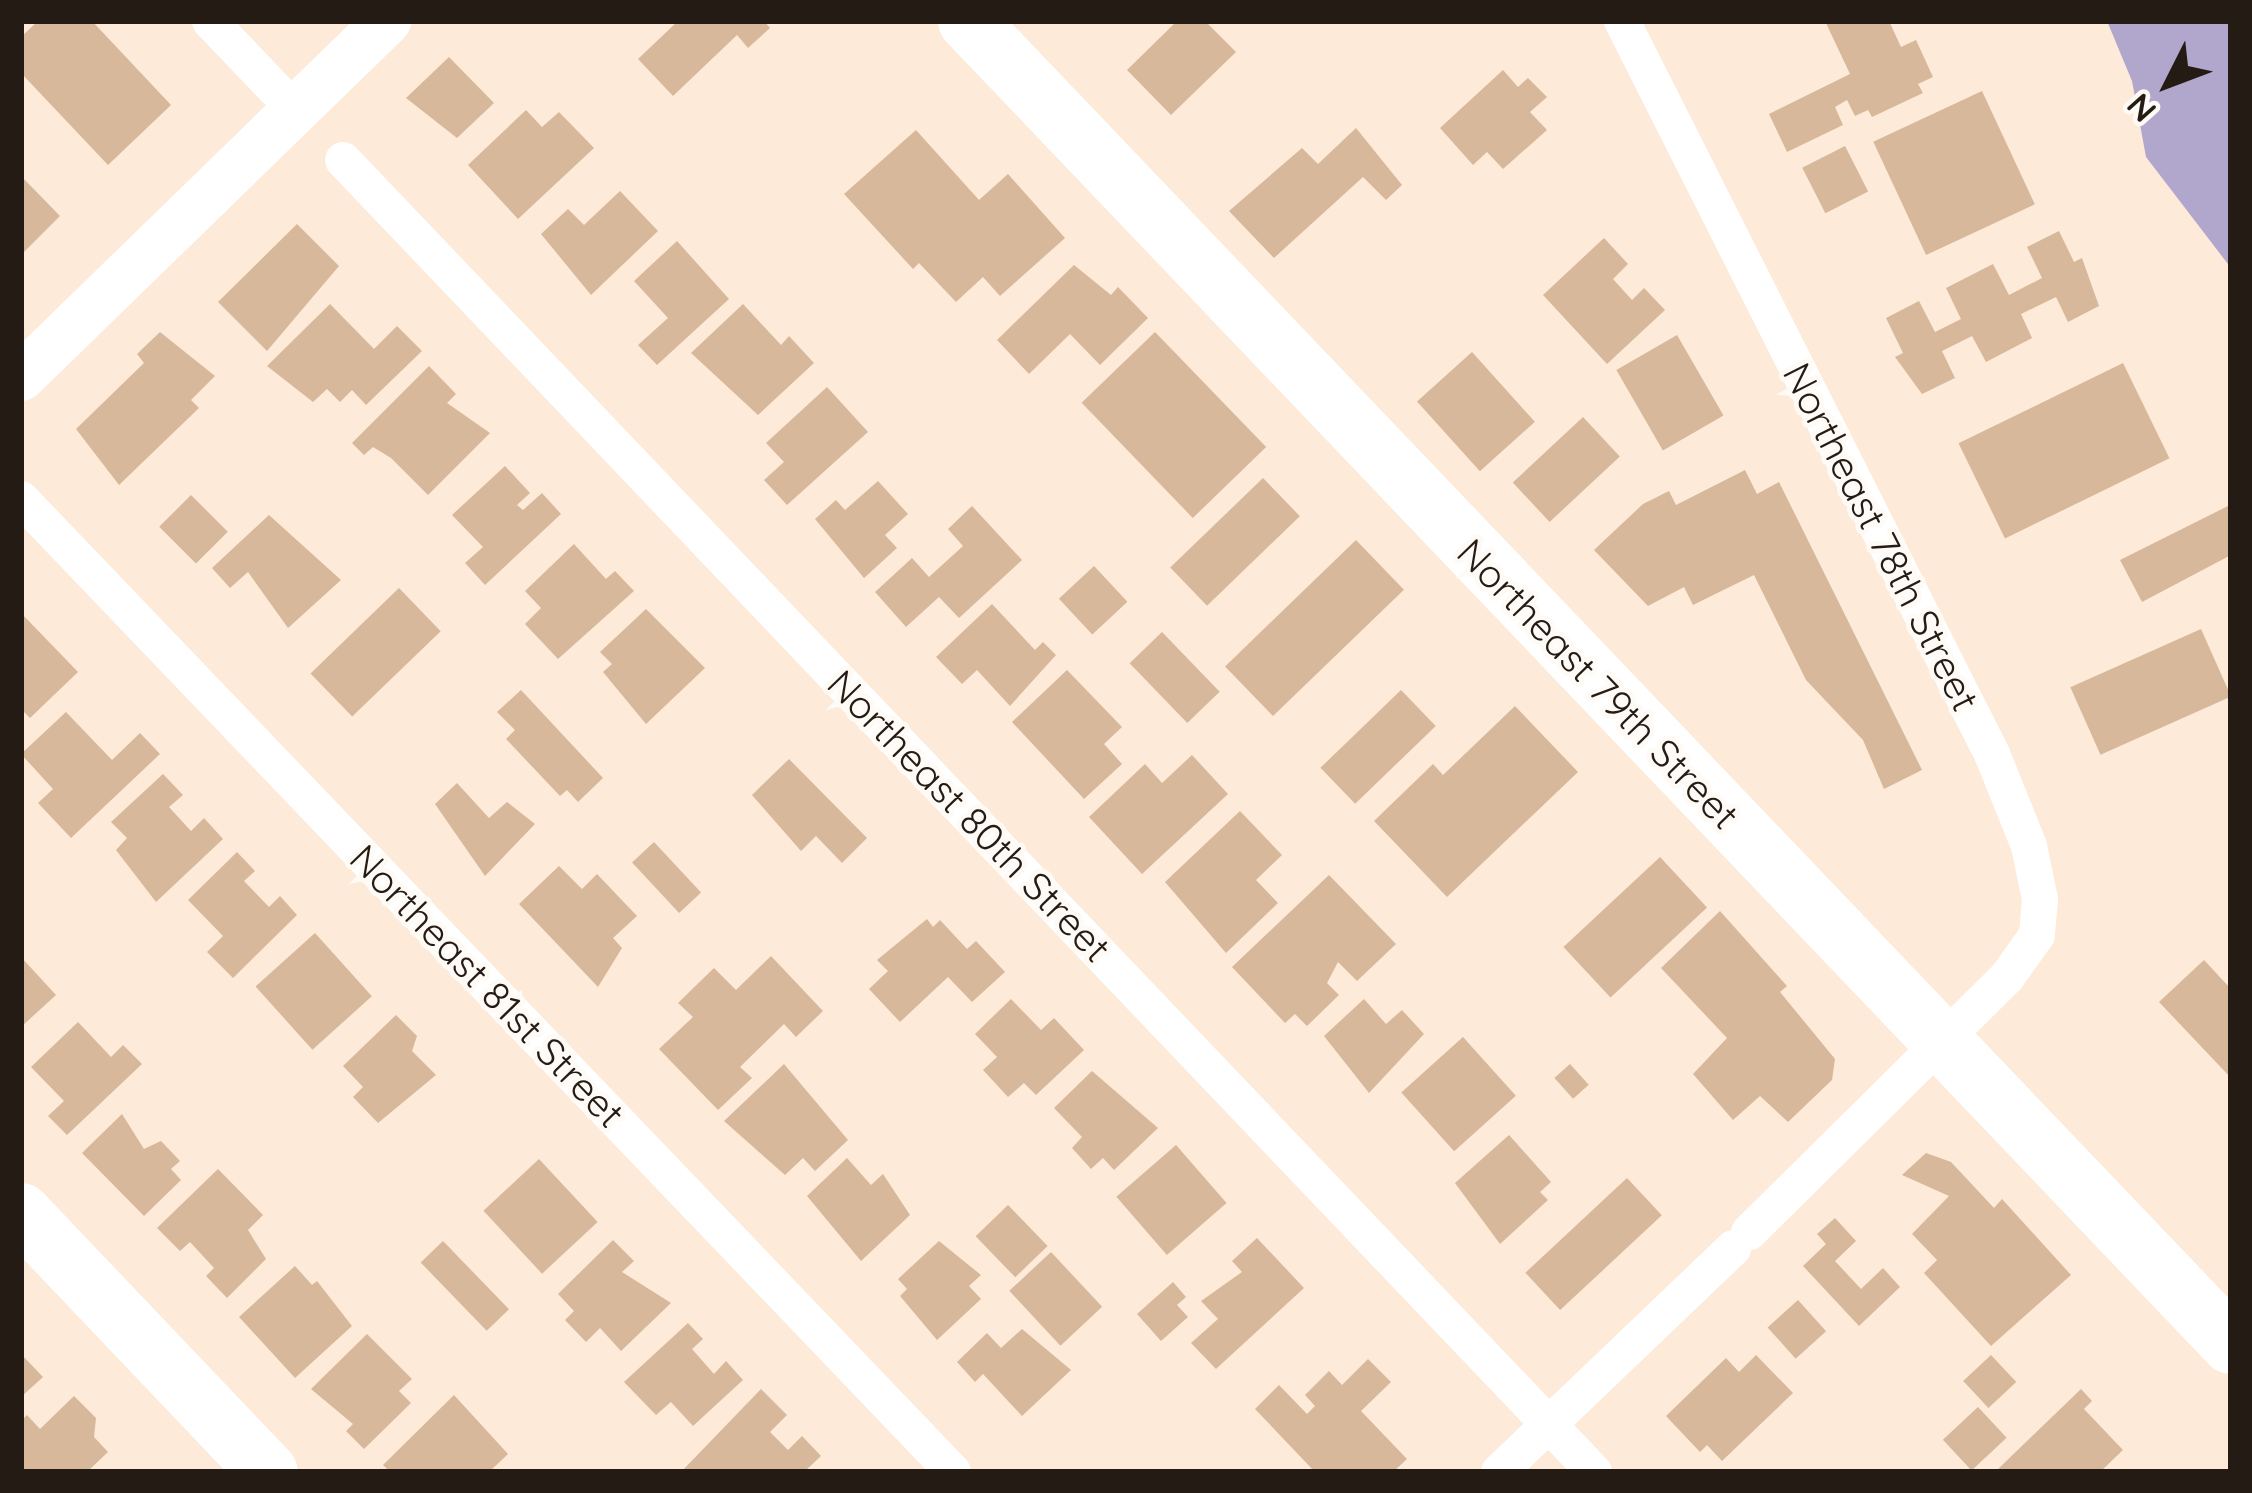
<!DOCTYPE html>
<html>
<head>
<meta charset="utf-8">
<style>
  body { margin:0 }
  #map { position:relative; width:2252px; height:1493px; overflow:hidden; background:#fdead8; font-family:Quicksand,sans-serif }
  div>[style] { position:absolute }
  .water>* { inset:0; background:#b1a7cd }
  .building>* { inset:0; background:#d7b89a; transform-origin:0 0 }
  .minor>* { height:36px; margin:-18px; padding:0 18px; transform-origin:18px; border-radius:18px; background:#fff }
  .tertiary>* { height:48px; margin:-24px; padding:0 24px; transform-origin:24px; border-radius:24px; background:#fff }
  .primary>* { height:60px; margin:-30px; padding:0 30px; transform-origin:30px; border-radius:30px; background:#fff }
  span { translate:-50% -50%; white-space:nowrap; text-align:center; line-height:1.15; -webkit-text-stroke:10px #fefaf5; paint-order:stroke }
  .street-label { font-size:39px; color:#241b14 }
  .frame { position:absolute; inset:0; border:24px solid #241b14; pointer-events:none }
  .north { position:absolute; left:2108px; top:24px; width:120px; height:120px; -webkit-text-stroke:9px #fefaf5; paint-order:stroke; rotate:228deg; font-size:33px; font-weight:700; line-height:48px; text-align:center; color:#241b14 }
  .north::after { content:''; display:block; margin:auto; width:42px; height:54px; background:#241b14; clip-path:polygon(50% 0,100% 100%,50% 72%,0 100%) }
</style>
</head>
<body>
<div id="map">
  <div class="water">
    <i style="clip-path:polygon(2107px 21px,2231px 21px,2231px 268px,2146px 157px,2132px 81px)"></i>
  </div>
  <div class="building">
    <i style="clip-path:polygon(38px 21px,92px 21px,171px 105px,108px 165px,21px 73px,21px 37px)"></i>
    <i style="clip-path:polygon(678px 21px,764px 21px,770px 28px,748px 48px,737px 35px,673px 96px,638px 59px)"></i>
    <i style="clip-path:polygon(1177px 21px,1205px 21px,1236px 52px,1171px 115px,1127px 70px)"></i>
    <i style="clip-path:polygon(1825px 21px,1889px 21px,1901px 47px,1916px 40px,1933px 77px,1918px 84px,1923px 93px,1872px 117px,1868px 110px,1855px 116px,1847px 100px,1835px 107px,1843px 125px,1787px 152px,1769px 114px,1850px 74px)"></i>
    <i style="clip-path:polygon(449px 57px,494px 103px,457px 138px,406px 98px)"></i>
    <i style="clip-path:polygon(1503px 70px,1518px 87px,1528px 78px,1547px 97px,1530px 112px,1547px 130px,1503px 169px,1487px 152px,1473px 165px,1440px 128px)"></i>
    <i style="left:1982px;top:91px;width:125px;height:120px;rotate:65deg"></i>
    <i style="clip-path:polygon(526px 110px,542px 127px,559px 112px,594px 148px,518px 219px,468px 165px)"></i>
    <i style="clip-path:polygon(1356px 128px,1402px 185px,1386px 200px,1363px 177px,1274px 258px,1229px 211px,1302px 148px,1318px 164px)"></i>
    <i style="clip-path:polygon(916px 130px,979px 200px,1008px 174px,1065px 238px,1000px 296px,983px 277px,956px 302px,919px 263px,913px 269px,844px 194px)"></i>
    <i style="left:1845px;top:146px;width:51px;height:48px;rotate:63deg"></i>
    <i style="clip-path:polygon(21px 176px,60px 216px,21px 255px)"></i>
    <i style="clip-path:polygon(620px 191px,658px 231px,591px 295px,541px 234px,568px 209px,584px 225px)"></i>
    <i style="clip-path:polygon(297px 224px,339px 266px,267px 351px,218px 302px)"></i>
    <i style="clip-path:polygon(2059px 231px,2074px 262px,2082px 258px,2099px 306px,2068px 322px,2056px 297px,2021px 314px,2032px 338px,1986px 362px,1972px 336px,1942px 351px,1955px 378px,1922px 394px,1895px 357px,1903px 353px,1886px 318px,1919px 301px,1935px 332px,1961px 319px,1946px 288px,1993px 264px,2009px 295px,2042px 278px,2027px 247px)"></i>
    <i style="clip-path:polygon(1604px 238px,1628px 264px,1613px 279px,1632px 300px,1644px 288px,1665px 310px,1607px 364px,1543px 295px)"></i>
    <i style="clip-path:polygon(677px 241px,729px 299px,657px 365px,638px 345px,668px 318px,634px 281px)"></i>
    <i style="clip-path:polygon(1074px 265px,1111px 295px,1118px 287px,1148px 318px,1100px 365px,1070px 334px,1029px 374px,997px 340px)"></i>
    <i style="clip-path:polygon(330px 304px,374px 349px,397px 326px,422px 351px,366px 405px,352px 390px,340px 402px,327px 389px,313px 402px,267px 366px)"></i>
    <i style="clip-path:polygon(743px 304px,781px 345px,789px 336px,814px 363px,758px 415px,691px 353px)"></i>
    <i style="clip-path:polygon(160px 332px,215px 376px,191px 400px,199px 408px,119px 485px,76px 429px,144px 363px,137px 354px)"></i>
    <i style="left:1155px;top:332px;width:160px;height:102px;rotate:46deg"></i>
    <i style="left:1677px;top:335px;width:93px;height:70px;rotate:60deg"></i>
    <i style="left:1472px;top:352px;width:94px;height:74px;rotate:48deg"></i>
    <i style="left:2123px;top:363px;width:106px;height:183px;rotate:64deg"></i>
    <i style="clip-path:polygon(429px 366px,456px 394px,447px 403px,490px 433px,428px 495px,391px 458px,373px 447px,364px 455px,352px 443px)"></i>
    <i style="clip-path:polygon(827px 387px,868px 432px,787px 505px,764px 480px,784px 462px,766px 443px)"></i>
    <i style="left:1583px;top:417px;width:54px;height:96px;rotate:47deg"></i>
    <i style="clip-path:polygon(505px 466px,530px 493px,517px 505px,523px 510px,542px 493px,561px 514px,485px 585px,465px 563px,483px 547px,452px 515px)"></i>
    <i style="clip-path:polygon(1745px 470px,1757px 494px,1779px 482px,1922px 770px,1884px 789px,1863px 740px,1806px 680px,1754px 575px,1693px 605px,1684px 587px,1648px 606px,1594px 550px,1643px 504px,1669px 491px,1676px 505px)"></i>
    <i style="left:1263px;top:478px;width:53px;height:129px;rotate:46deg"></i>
    <i style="clip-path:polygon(878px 481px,908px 514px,885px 535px,897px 548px,864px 578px,815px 519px,836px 500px,845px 510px)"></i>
    <i style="left:191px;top:495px;width:52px;height:45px;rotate:45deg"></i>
    <i style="clip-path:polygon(2230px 505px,2231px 555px,2142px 602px,2120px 560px)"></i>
    <i style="clip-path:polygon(972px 506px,1022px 560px,959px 618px,939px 597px,906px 627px,875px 592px,912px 558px,929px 577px,963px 546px,948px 529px)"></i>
    <i style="clip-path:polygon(269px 515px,341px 580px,288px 628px,248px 572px,230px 588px,212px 568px)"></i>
    <i style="left:1356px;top:540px;width:69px;height:182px;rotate:46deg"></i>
    <i style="clip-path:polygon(574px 544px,606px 579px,615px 571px,634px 591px,558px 659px,525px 624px,541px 608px,525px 591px)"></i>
    <i style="left:1094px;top:566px;width:49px;height:48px;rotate:47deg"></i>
    <i style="left:399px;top:588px;width:60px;height:123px;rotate:46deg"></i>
    <i style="clip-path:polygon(992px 604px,1035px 650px,1043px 642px,1056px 655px,1010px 706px,977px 670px,962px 684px,936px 657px)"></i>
    <i style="clip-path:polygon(646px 609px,705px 668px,646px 724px,603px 672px,612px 664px,600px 652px)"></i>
    <i style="clip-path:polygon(21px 613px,78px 672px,30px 718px,21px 709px)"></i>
    <i style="left:2201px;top:629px;width:74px;height:143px;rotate:66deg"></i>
    <i style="left:1162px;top:632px;width:83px;height:45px;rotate:46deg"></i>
    <i style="clip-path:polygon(1067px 670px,1122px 727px,1104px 744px,1122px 764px,1084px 799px,1012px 722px)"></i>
    <i style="clip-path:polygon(521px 690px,603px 778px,578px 802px,567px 790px,560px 796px,506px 739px,515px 730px,497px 712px)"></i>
    <i style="left:1401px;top:690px;width:50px;height:112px;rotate:46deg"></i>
    <i style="clip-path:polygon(1515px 706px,1578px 772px,1447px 897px,1374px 821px,1433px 764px,1443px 775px)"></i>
    <i style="clip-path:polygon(66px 712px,112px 760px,140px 733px,160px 754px,71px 838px,38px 803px,53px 789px,21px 754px)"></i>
    <i style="clip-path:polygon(1192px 755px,1228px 794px,1142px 874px,1089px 817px,1145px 764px,1162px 783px)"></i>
    <i style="clip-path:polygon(789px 759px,867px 838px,842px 863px,816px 836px,801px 851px,752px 795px)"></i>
    <i style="clip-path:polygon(163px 774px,183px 795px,169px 807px,191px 831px,204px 818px,223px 839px,156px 902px,116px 850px,127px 838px,111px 822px)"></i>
    <i style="clip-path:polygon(457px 783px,489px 818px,507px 802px,535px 824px,485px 876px,435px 804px)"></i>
    <i style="clip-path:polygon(1240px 811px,1282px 855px,1256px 880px,1278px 903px,1226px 953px,1165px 882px)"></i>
    <i style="left:654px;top:842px;width:69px;height:30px;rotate:47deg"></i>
    <i style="clip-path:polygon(237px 852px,255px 871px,244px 881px,269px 907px,280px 896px,297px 915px,233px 978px,207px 952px,223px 936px,188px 900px)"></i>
    <i style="left:1660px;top:857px;width:69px;height:132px;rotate:47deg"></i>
    <i style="clip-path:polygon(559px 866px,582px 889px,597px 874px,637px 916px,613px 938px,622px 948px,598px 987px,519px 904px)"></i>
    <i style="clip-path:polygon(1329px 875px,1396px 944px,1357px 981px,1338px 962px,1327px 983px,1339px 995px,1307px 1026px,1295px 1014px,1285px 1023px,1232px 967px)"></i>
    <i style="clip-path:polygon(1720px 911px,1787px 986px,1780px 992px,1835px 1059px,1832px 1080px,1788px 1122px,1760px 1096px,1733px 1120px,1693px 1074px,1727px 1038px,1661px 968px)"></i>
    <i style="clip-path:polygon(927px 919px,933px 927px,940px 920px,967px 949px,976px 941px,1005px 972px,972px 1002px,948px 977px,900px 1022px,869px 989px,888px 971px,877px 960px)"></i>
    <i style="left:315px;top:933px;width:85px;height:80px;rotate:48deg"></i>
    <i style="clip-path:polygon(771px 956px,823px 1011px,796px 1037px,784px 1024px,740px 1067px,752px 1078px,718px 1110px,659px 1049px,693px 1017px,678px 1003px,714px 968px,736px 990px)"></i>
    <i style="clip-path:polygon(21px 957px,56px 995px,21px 1027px)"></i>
    <i style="clip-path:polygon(2204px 960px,2231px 989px,2231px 1078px,2159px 1002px)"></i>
    <i style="clip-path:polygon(1011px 999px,1041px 1030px,1054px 1018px,1084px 1050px,1036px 1095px,1024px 1083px,1008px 1097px,983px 1070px,997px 1057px,975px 1034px)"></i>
    <i style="clip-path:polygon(1364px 999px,1386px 1024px,1402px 1010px,1424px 1034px,1369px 1093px,1324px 1036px)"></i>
    <i style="clip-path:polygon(396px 1015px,417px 1036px,412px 1051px,436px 1075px,378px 1123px,353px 1097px,363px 1087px,343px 1066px)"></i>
    <i style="clip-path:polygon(78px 1022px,111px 1057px,123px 1045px,142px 1064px,67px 1135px,48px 1116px,64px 1101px,31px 1067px)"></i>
    <i style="left:1463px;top:1037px;width:79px;height:83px;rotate:48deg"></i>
    <i style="clip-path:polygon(784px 1064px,848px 1140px,815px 1171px,803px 1158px,785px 1175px,724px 1121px)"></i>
    <i style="left:1570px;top:1064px;width:28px;height:21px;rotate:48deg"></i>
    <i style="clip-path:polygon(1092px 1071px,1158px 1128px,1114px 1170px,1103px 1158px,1091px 1169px,1072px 1148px,1082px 1137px,1054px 1108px)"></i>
    <i style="clip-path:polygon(122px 1114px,144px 1149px,161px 1141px,180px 1161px,171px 1169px,181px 1180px,144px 1216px,82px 1153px)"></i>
    <i style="clip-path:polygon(1509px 1135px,1551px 1182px,1540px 1192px,1548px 1200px,1500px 1244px,1455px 1183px)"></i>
    <i style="left:1176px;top:1145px;width:77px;height:79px;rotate:49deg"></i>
    <i style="clip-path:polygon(1926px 1153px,1951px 1162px,1994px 1208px,2002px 1199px,2071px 1275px,1991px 1346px,1924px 1273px,1937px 1260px,1912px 1234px,1949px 1196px,1902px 1175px)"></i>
    <i style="clip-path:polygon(847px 1158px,871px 1185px,883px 1174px,910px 1215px,861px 1261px,807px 1196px)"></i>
    <i style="left:539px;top:1159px;width:86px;height:76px;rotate:47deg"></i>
    <i style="clip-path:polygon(218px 1169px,263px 1215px,248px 1230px,266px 1259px,227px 1298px,206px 1276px,214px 1268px,190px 1242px,180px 1251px,157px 1228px)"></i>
    <i style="left:1627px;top:1178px;width:51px;height:139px;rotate:47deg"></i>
    <i style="left:1008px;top:1205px;width:57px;height:45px;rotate:46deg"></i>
    <i style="clip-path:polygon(1835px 1218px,1856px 1241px,1835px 1261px,1861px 1289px,1883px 1268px,1900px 1287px,1859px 1326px,1803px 1266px,1826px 1244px,1817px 1234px)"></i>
    <i style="clip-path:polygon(1257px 1238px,1304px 1288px,1216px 1369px,1191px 1343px,1218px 1319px,1201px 1301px,1242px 1272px,1232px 1261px)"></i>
    <i style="clip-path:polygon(613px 1240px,634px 1261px,622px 1272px,671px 1303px,621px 1351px,600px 1328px,586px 1342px,565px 1320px,574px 1311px,558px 1294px)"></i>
    <i style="left:443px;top:1241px;width:95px;height:31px;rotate:46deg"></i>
    <i style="clip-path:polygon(939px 1241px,981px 1275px,969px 1286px,981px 1299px,937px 1340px,900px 1296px,907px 1289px,898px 1279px)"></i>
    <i style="left:1051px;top:1252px;width:75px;height:57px;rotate:47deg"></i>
    <i style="clip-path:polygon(295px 1266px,312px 1285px,317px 1281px,352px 1326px,295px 1378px,239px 1317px)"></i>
    <i style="clip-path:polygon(1173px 1282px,1186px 1297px,1177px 1305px,1188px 1317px,1161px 1341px,1137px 1314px)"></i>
    <i style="left:1798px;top:1300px;width:42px;height:41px;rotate:48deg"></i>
    <i style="clip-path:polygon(688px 1323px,703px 1339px,692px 1349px,714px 1374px,726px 1361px,743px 1380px,693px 1426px,671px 1402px,656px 1415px,624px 1382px)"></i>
    <i style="clip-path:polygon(1022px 1329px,1071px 1370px,1022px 1416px,983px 1374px,975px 1382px,957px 1362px,987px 1333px,1001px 1348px)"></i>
    <i style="clip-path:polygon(367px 1334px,412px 1379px,399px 1391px,411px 1403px,364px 1449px,346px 1431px,353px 1424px,311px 1389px)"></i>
    <i style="clip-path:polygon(21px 1354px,43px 1377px,21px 1397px)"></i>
    <i style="clip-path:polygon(1756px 1355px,1793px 1393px,1722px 1461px,1707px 1445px,1700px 1452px,1666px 1416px,1726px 1358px,1739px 1372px)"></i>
    <i style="left:1991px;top:1355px;width:37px;height:38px;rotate:47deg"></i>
    <i style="clip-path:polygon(1368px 1359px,1391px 1382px,1361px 1411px,1407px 1459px,1393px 1472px,1315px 1472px,1255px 1409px,1279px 1385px,1307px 1414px,1315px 1406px,1305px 1395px,1329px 1371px,1342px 1385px)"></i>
    <i style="clip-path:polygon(761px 1389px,787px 1415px,770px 1432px,788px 1450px,802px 1436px,821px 1456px,804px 1472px,681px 1472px)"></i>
    <i style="clip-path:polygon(2081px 1389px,2092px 1401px,2084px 1409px,2123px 1450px,2100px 1472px,1995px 1472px)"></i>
    <i style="clip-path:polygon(454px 1395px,508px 1454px,489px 1472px,390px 1472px,383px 1465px)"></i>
    <i style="clip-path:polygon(74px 1396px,96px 1418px,94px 1437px,108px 1452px,89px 1470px,21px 1472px,21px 1421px,27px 1415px,40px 1429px)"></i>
    <i style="left:1978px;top:1407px;width:42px;height:48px;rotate:47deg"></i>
  </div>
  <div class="minor">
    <i style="left:210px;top:21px;width:124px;rotate:46.3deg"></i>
    <i style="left:1622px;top:21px;width:821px;rotate:63.22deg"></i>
    <i style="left:1992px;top:754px;width:99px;rotate:68.1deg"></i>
    <i style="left:2029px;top:846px;width:54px;rotate:78.3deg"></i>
    <i style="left:2040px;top:899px;width:36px;rotate:95deg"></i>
    <i style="left:2037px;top:935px;width:52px;rotate:125.5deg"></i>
    <i style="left:2007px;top:977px;width:363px;rotate:135.3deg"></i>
    <i style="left:343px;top:160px;width:1813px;rotate:46.36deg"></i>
    <i style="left:21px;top:499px;width:1347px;rotate:46.23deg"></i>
    <i style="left:1499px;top:1472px;width:324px;rotate:-43.7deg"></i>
  </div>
  <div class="tertiary">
    <i style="left:21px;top:377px;width:511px;rotate:-44.21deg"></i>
  </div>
  <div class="primary">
    <i style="left:968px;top:21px;width:1829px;rotate:46.33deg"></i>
    <i style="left:21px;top:1213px;width:358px;rotate:46.4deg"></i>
  </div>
  <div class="street-label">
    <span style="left:1881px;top:537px;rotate:63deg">Northeast 78th Street</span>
    <span style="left:1598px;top:684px;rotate:46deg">Northeast 79th Street</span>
    <span style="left:969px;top:816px;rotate:46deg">Northeast 80th Street</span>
    <span style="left:487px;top:986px;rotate:46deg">Northeast 81st Street</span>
  </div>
  <div class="frame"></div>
  <div class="north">N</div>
</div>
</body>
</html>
